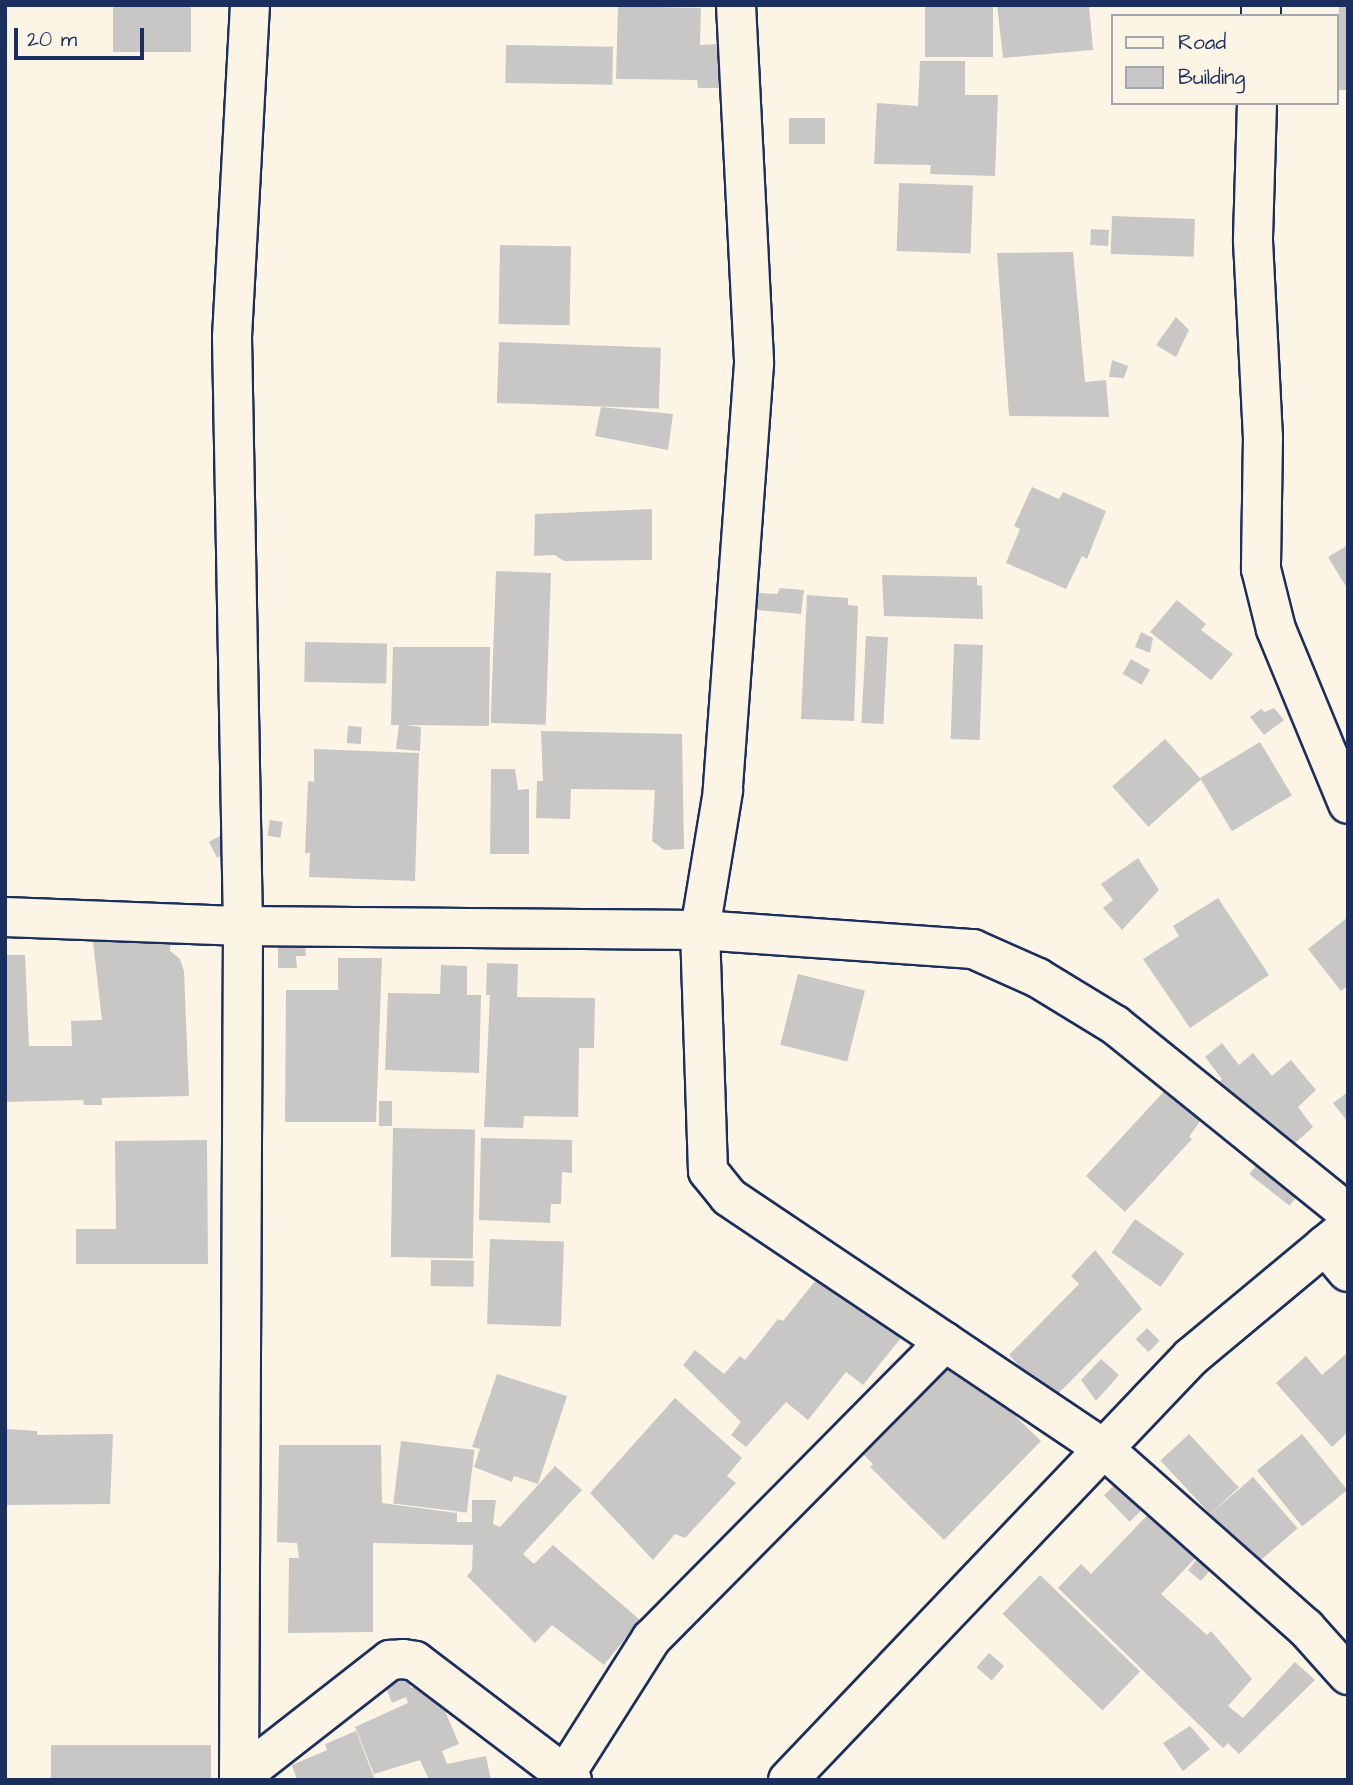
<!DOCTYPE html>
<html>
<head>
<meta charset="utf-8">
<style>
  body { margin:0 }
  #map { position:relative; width:1353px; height:1785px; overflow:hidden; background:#fcf5e5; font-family:"Architects Daughter",sans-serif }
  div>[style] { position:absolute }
  .building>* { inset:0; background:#c8c7c6; transform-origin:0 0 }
  .roads { filter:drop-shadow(2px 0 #1b2f5e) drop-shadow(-2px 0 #1b2f5e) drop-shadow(0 2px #1b2f5e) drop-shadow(0 -2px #1b2f5e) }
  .minor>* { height:38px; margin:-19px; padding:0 19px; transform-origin:19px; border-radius:19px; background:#fcf5e5 }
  span { translate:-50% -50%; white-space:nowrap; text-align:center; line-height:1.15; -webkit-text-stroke:5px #fcf5e5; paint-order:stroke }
  .frame { position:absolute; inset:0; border:7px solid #1b2f5e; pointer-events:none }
  .legend { position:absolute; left:1111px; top:14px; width:228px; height:91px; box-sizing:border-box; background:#fcf5e5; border:2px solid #a2a6af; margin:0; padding:9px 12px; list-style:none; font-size:21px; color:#1b2f5e }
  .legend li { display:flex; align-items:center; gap:14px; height:35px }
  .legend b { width:35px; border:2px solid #a2a6af }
  .scale { position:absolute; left:14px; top:28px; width:130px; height:32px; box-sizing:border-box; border:4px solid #1b2f5e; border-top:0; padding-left:9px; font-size:21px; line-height:24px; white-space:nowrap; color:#1b2f5e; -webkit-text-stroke:5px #fcf5e5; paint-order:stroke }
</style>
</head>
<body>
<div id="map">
  <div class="building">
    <i style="left:113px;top:5px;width:78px;height:47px"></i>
    <i style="left:925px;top:5px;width:68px;height:52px"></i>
    <i style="clip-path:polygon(997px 5px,1089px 5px,1093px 50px,1003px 58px)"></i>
    <i style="clip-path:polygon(1339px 5px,1348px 5px,1348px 90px,1337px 90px)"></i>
    <i style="clip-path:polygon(618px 6px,701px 8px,700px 45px,719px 44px,721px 88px,698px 88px,697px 80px,616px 79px)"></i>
    <i style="left:506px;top:45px;width:107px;height:38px;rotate:1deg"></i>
    <i style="clip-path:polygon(920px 61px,965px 61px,965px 95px,998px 95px,995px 176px,930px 174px,931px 165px,874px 164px,877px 103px,918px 106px)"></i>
    <i style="left:825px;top:118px;width:26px;height:36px;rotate:90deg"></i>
    <i style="left:899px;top:183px;width:74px;height:68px;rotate:2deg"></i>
    <i style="left:1112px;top:216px;width:83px;height:38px;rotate:2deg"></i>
    <i style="left:1091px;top:229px;width:18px;height:16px;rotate:3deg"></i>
    <i style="left:500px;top:245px;width:71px;height:79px;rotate:1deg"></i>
    <i style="clip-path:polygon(1073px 252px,1085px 382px,1106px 380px,1109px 417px,1009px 416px,997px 253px)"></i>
    <i style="clip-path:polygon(1176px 317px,1189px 330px,1176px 357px,1156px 345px)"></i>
    <i style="left:499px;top:342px;width:162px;height:61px;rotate:2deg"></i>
    <i style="clip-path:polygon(1112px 360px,1128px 366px,1124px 378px,1109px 377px)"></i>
    <i style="clip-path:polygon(601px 407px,673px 414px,668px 450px,595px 436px)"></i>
    <i style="clip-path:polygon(1032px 487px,1059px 499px,1063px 492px,1106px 511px,1087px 559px,1082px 556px,1066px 589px,1006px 563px,1020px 529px,1014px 526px)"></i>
    <i style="clip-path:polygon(652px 509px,652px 560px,564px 561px,555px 555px,534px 556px,535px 514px)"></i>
    <i style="clip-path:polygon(1348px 545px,1348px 590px,1328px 557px)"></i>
    <i style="left:496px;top:571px;width:55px;height:152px;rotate:2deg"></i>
    <i style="clip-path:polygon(882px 575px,977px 577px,977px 585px,982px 586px,983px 619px,884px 616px)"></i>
    <i style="clip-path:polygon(780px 588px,804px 590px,801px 614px,755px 610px,757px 593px,777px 594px)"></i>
    <i style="clip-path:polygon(807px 595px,848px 598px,848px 605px,858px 606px,854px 721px,801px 719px)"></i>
    <i style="clip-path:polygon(1177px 600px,1206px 624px,1201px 630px,1233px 654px,1211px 680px,1150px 632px)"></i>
    <i style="clip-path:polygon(1141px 632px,1153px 638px,1150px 653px,1135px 647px)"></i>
    <i style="left:866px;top:636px;width:22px;height:87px;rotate:3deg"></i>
    <i style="left:305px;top:642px;width:82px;height:40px;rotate:1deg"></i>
    <i style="left:954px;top:644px;width:29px;height:95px;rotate:2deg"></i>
    <i style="clip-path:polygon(393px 647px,490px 647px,489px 726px,405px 725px,421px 727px,420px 751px,396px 749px,399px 725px,391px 725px)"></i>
    <i style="left:1131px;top:659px;width:22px;height:17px;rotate:30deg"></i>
    <i style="clip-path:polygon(1274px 708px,1284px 720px,1264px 735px,1250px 717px,1261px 709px,1265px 712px)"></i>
    <i style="left:348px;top:726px;width:14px;height:17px;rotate:4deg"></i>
    <i style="clip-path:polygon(541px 731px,682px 734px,684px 849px,664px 850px,652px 841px,655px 790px,571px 789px,570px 819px,536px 818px,537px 781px,543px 781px)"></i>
    <i style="left:1165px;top:739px;width:54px;height:71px;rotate:48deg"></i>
    <i style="left:1260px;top:742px;width:62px;height:70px;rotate:59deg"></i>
    <i style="clip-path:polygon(314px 749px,419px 753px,415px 881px,309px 877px,310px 853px,305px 853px,308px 781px,314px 782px)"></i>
    <i style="clip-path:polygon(491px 769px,515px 769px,518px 790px,529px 789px,529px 854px,490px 854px)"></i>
    <i style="left:270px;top:820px;width:13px;height:16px;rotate:9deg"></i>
    <i style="left:224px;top:834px;width:18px;height:17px;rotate:63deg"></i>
    <i style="clip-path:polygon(1138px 858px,1159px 890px,1122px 930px,1103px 908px,1113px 900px,1101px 884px)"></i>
    <i style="clip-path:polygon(1218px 898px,1269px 975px,1190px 1028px,1143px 959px,1179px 936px,1173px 926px)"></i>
    <i style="clip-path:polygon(1348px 917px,1348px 985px,1341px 991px,1308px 949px)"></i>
    <i style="clip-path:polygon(170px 940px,170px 951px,180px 959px,184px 971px,189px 1096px,102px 1098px,102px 1105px,84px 1105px,83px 1100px,5px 1102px,5px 955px,25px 955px,29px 1046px,72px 1046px,71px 1021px,102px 1020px,93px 942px)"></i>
    <i style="clip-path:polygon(278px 943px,305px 943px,306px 956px,296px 956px,297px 968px,278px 968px)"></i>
    <i style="clip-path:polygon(338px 958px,382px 958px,376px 1122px,285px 1122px,286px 990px,338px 990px)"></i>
    <i style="clip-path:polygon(487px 963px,518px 964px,517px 997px,595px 998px,594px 1048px,579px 1048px,578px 1117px,524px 1116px,523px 1128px,484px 1127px,490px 995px,486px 995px)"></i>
    <i style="clip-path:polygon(441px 965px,467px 966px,467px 995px,481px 995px,479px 1073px,385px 1070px,388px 993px,440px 994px)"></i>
    <i style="left:798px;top:974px;width:69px;height:73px;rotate:14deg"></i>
    <i style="clip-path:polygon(1222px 1043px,1239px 1065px,1253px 1053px,1272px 1076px,1291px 1060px,1316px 1090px,1298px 1107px,1313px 1127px,1285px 1152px,1272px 1145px,1219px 1082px,1222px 1079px,1205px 1057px)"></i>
    <i style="clip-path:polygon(1168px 1087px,1206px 1113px,1189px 1137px,1192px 1139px,1125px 1212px,1086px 1176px)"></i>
    <i style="clip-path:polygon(1348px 1092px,1348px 1122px,1333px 1103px)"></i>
    <i style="left:379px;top:1101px;width:13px;height:25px"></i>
    <i style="left:393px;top:1128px;width:82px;height:129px;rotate:1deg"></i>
    <i style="clip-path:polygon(481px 1138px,572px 1140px,572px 1173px,562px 1172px,561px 1204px,551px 1204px,550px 1223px,479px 1220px)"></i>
    <i style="clip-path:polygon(207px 1140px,208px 1264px,76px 1264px,76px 1229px,116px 1229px,115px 1141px)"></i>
    <i style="left:1266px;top:1153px;width:51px;height:27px;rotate:38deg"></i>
    <i style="left:1135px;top:1219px;width:60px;height:41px;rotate:35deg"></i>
    <i style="left:490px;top:1239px;width:74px;height:85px;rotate:2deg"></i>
    <i style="clip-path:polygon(1095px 1250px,1142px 1309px,1052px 1400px,1009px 1355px,1079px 1284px,1071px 1276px)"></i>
    <i style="left:431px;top:1260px;width:43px;height:26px;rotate:1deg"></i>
    <i style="clip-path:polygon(824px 1270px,905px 1333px,863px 1385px,846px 1372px,808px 1420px,786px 1402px,746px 1447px,731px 1435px,741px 1422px,683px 1365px,695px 1350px,724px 1374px,740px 1356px,745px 1360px,778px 1319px,783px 1321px)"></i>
    <i style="left:1147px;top:1328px;width:18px;height:16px;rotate:45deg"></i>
    <i style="clip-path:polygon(1346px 1354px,1348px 1432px,1332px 1447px,1276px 1383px,1306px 1356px,1322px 1375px)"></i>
    <i style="clip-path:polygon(954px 1357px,1041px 1441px,944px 1540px,870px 1467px,873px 1464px,861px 1452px)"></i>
    <i style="clip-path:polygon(1101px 1359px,1119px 1375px,1096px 1401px,1081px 1380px)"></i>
    <i style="clip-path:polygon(497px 1374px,567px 1396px,538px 1484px,514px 1476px,512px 1482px,474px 1467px,480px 1449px,472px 1447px)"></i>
    <i style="clip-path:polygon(675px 1398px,742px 1458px,727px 1476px,736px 1483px,685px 1538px,675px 1534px,653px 1560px,590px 1493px)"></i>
    <i style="clip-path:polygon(7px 1429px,37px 1431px,37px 1435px,113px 1434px,110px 1504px,6px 1505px)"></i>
    <i style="left:1189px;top:1434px;width:73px;height:39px;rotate:47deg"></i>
    <i style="left:1302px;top:1434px;width:72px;height:58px;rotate:51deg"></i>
    <i style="left:401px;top:1441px;width:74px;height:63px;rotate:7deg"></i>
    <i style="clip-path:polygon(279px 1445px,381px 1445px,382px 1503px,457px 1513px,457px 1522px,472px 1522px,472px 1500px,496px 1500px,493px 1524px,500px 1527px,555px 1466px,582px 1490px,523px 1554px,534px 1564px,553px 1545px,640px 1620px,604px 1665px,552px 1625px,535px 1643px,467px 1576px,472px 1570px,473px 1545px,373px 1543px,373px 1632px,288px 1633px,289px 1558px,299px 1558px,297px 1543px,277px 1542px)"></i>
    <i style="left:1127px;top:1473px;width:37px;height:32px;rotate:46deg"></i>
    <i style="left:1253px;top:1477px;width:68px;height:58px;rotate:49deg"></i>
    <i style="clip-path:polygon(1159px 1503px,1205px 1548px,1161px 1594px,1207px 1635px,1211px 1631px,1252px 1679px,1228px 1706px,1243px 1718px,1295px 1662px,1315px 1680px,1239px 1754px,1228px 1743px,1223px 1748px,1058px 1588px,1081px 1564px,1091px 1574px)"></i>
    <i style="left:1204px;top:1551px;width:17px;height:25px;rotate:40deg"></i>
    <i style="left:1040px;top:1575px;width:139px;height:54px;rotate:44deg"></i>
    <i style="left:989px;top:1653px;width:20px;height:19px;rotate:41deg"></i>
    <i style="clip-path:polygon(406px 1676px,411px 1688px,432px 1680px,459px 1744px,442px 1751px,447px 1764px,486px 1756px,491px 1780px,429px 1780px,420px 1760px,374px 1774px,355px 1727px,408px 1703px,406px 1697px,392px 1703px,385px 1685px)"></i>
    <i style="clip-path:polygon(1190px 1726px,1210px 1749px,1183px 1771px,1163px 1743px)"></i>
    <i style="clip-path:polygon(356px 1731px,375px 1780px,297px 1780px,292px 1765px,327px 1750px,325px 1744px)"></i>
    <i style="left:211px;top:1745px;width:35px;height:160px;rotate:90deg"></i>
  </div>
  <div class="roads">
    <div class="minor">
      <i style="left:736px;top:5px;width:359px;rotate:87.1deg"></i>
      <i style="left:754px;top:364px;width:428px;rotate:94.2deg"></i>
      <i style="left:723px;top:791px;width:141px;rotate:99.4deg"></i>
      <i style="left:700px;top:930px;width:274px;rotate:4deg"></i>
      <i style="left:973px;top:949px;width:71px;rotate:24deg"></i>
      <i style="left:1038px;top:978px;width:90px;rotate:31.4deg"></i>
      <i style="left:1115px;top:1025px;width:299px;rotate:38.9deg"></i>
      <i style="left:1261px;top:16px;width:11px;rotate:-90deg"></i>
      <i style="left:1257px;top:103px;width:138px;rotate:91.7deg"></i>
      <i style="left:1253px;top:241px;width:196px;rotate:87.1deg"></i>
      <i style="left:1263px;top:437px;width:132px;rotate:90.9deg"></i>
      <i style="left:1261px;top:569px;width:62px;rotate:76deg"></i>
      <i style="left:1276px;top:629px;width:189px;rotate:67.6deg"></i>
      <i style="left:5px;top:917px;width:238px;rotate:2.2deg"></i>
      <i style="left:243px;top:926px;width:457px;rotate:0.5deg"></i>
      <i style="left:700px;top:930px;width:241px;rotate:88.1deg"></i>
      <i style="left:708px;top:1171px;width:33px;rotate:51deg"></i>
      <i style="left:729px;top:1197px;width:450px;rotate:33.9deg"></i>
      <i style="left:1103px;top:1448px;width:271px;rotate:41.6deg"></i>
      <i style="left:1306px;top:1628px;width:63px;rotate:48.2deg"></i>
      <i style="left:1325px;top:1245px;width:35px;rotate:50deg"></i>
      <i style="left:566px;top:1773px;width:159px;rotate:-57.6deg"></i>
      <i style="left:651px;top:1639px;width:418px;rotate:-45.3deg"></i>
      <i style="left:239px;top:1778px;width:192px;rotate:-38deg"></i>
      <i style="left:390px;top:1660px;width:13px;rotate:-4deg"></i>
      <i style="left:403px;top:1659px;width:12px;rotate:9deg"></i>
      <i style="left:415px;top:1661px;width:197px;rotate:37.2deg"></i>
      <i style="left:239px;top:1780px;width:854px;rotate:-89.73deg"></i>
      <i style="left:243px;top:926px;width:589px;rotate:-91.07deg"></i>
      <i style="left:232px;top:337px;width:332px;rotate:-86.9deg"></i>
      <i style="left:788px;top:1780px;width:584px;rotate:-46.39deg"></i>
      <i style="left:1191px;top:1357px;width:204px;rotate:-39.8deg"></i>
    </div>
  </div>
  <div class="frame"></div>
  <ul class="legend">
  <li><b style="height:9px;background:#fcf5e5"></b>Road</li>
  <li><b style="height:19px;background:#c8c7c6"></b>Building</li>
  </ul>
  <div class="scale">20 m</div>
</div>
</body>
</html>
